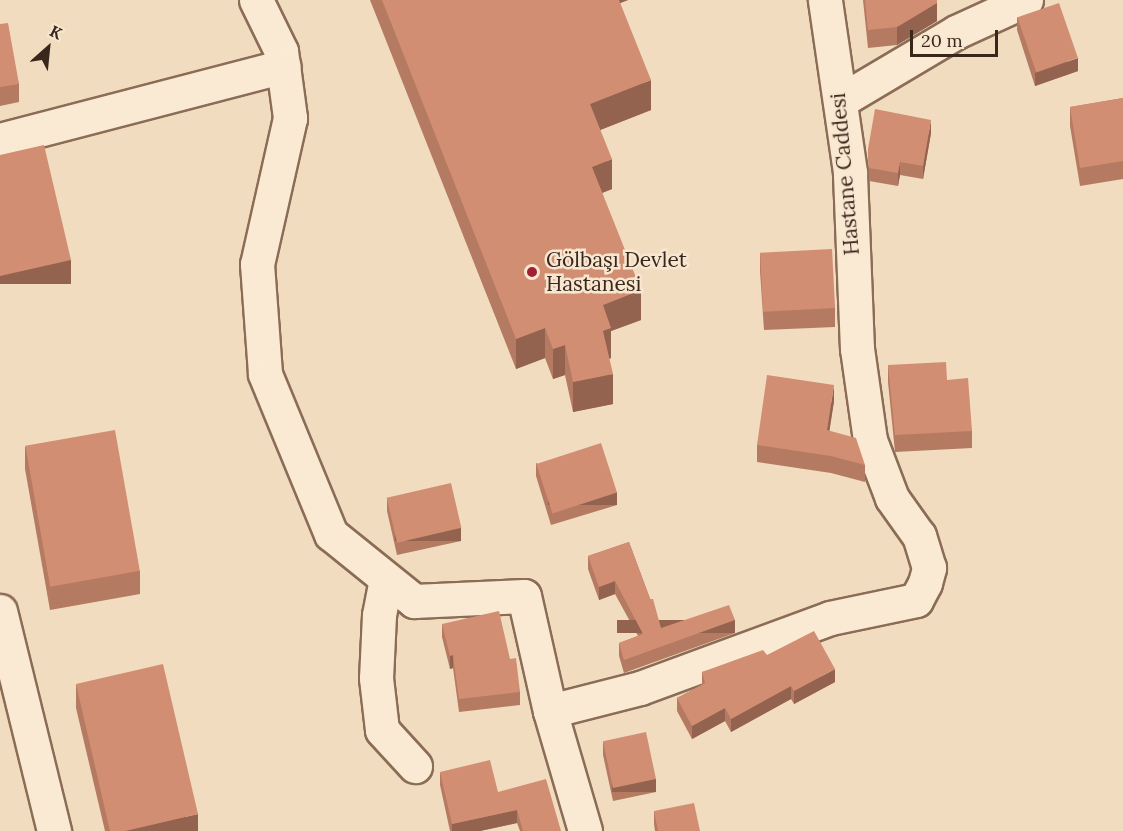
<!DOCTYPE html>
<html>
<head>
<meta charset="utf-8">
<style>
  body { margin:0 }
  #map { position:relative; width:1123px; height:831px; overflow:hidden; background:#f1dcbf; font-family:Lora,serif }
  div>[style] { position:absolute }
  .roads { filter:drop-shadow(2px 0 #8b6c56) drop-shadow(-2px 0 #8b6c56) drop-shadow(0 2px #8b6c56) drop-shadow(0 -2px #8b6c56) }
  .minor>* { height:33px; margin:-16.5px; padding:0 16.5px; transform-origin:16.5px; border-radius:16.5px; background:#fbead3 }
  .wall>* { inset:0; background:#b57a62 }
  .shaded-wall>* { inset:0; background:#936350; transform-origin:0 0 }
  .building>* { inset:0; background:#d28e72; transform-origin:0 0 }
  .dots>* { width:16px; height:16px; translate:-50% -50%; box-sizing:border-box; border:3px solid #f8e7d0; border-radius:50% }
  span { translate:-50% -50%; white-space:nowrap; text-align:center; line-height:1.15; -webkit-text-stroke:5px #f8e7d0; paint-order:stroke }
  .street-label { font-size:21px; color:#3a271c }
  .poi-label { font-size:21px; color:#3a271c }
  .left { translate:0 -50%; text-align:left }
  .north { position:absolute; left:18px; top:18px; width:60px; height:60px; -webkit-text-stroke:4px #f8e7d0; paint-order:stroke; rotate:27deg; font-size:16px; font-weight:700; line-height:24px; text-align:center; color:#3a271c }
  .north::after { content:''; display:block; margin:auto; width:21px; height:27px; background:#3a271c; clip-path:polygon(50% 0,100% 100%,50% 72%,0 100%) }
  .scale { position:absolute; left:910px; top:30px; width:88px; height:27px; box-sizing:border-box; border:3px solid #3a271c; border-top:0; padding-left:8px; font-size:18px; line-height:21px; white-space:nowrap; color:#3a271c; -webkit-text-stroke:4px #f8e7d0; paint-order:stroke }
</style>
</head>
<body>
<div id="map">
  <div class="roads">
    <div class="minor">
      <i style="left:256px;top:0;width:57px;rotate:63.9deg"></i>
      <i style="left:281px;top:51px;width:68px;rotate:82.3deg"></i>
      <i style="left:290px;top:118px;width:150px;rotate:102.7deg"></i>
      <i style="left:257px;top:264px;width:110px;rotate:85.8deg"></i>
      <i style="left:265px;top:374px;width:173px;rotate:67.6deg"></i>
      <i style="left:331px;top:534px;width:107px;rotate:38.9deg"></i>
      <i style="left:414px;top:601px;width:110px;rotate:-2.6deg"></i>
      <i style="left:524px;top:596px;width:118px;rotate:77.3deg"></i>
      <i style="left:550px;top:711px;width:125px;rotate:73.7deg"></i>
      <i style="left:840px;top:101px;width:135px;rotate:-30.7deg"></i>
      <i style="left:956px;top:32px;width:77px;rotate:-24.6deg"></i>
      <i style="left:0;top:140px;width:293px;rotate:-14.6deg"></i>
      <i style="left:386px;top:579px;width:37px;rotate:101deg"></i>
      <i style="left:379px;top:615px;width:63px;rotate:92.7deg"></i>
      <i style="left:376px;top:678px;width:52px;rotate:83.4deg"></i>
      <i style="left:382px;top:730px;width:49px;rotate:47.5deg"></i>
      <i style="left:0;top:611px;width:227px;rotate:76.2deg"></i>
      <i style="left:550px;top:711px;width:93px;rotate:-14.3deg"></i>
      <i style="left:640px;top:688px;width:202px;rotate:-20.2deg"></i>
      <i style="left:830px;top:618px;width:88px;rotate:-11.8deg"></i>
      <i style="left:916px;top:600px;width:19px;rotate:-62deg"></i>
      <i style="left:925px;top:583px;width:16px;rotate:-75deg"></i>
      <i style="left:929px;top:568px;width:34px;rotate:-107deg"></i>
      <i style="left:919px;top:536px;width:47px;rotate:-125.4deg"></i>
      <i style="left:892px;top:498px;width:62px;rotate:-110.8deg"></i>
      <i style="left:870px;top:440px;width:92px;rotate:-98.1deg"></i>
      <i style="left:857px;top:349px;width:177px;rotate:-92.3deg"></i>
      <i style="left:850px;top:172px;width:174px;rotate:-98.3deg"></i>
    </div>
  </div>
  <div class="wall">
    <i style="clip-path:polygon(370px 0,628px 0,620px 3px,651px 110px,600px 130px,612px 189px,602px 193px,641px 320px,611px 331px,611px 358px,609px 359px,613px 404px,573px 412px,565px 375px,553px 379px,545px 358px,516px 369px)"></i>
    <i style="clip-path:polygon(863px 0,937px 0,937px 21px,897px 45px,868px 48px)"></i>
    <i style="clip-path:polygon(1017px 17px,1078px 71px,1035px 86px,1017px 30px)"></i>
    <i style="clip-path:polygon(0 24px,19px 84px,19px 102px,0 106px)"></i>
    <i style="clip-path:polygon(1123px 98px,1123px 179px,1080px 186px,1070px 126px,1070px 107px)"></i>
    <i style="clip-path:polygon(931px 133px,923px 179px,900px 175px,898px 186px,869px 181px,868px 149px)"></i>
    <i style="clip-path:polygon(760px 253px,835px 308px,835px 327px,764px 330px,760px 271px)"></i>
    <i style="clip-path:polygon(888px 365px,947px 380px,972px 431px,972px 448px,895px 452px,888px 382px)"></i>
    <i style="clip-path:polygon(834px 401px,829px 431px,865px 465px,865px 482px,831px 473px,757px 462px,757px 445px)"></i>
    <i style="clip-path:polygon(25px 446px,140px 571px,140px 594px,50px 610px,25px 469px)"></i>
    <i style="clip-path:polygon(536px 463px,617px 505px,551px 525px,536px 476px)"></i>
    <i style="clip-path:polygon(387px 498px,461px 541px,397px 555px,387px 511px)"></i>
    <i style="clip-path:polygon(629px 542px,661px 628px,735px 633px,624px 673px,619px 656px,619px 643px,638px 636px,615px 594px,599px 600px,588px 569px,588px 556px)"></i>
    <i style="clip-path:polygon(442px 624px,510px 659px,520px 692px,520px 705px,459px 712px,453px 668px,450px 669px,442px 637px)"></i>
    <i style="clip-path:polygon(767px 655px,835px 682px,794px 704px,791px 699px,731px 732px,725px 721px,692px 739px,677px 711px,677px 698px,702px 685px,702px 672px)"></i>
    <i style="clip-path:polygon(76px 684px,198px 831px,105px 831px,76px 708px)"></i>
    <i style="clip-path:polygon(603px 742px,656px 792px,613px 801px,603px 755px)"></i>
    <i style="clip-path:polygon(440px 772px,498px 792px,561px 831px,520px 831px,517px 823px,480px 831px,450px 831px,440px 785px)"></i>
    <i style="clip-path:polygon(654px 811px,700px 831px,655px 831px,654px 824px)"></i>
  </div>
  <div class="shaded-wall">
    <i style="clip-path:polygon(610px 0,628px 0,610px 7px)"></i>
    <i style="clip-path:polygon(937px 3px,937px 21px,897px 45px,897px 27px)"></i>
    <i style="clip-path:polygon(1078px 58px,1078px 71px,1035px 86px,1035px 73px)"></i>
    <i style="clip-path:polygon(651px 80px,651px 110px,590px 134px,590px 104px)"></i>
    <i style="clip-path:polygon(931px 120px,931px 133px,923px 179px,923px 166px)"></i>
    <i style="clip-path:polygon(612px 159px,612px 189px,592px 197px,592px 167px)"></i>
    <i style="clip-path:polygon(900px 162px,900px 175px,898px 186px,898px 173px)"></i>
    <i style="left:71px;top:260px;width:24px;height:73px;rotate:90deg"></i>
    <i style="clip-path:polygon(641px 290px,641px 320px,611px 331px,611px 358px,603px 361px,603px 305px)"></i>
    <i style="clip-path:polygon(545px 328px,545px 358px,516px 369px,516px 339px)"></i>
    <i style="clip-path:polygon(565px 345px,565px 375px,553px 379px,553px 349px)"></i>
    <i style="clip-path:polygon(613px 374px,613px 404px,573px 412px,573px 382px)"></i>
    <i style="clip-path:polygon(834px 385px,834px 401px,827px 447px,827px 430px)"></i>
    <i style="left:617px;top:492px;width:13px;height:69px;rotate:90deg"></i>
    <i style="left:461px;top:528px;width:13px;height:66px;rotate:90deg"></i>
    <i style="clip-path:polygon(615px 581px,615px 594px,599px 600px,599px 587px)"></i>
    <i style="left:735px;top:620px;width:13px;height:118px;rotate:90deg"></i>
    <i style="clip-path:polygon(453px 655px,453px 668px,450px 669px,450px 656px)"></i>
    <i style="clip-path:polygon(835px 669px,835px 682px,794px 704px,794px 691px)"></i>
    <i style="clip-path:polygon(791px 686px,791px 699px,731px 732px,731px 719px)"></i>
    <i style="clip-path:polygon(725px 708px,725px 721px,692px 739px,692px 726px)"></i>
    <i style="left:656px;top:779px;width:13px;height:44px;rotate:90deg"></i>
    <i style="clip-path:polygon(517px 810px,517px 823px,480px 831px,452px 831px,452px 824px)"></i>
    <i style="clip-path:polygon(198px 814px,198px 831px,125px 831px)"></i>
  </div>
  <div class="building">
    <i style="clip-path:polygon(382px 0,619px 0,651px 80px,590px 104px,612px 159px,592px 167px,641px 290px,603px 305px,611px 328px,603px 331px,613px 374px,573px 382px,565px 345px,553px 349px,545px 328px,516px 339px)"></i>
    <i style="clip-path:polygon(865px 0,937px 0,937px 3px,897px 27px,868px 30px)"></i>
    <i style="left:1059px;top:3px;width:58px;height:44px;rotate:71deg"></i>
    <i style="clip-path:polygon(8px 23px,19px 84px,0 87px,0 24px)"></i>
    <i style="clip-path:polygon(1123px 98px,1123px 161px,1080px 168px,1070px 107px)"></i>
    <i style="clip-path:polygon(875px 109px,931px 120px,923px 166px,900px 162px,898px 173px,869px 168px,868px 149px)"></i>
    <i style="clip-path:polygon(44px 145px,71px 260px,0 276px,0 155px)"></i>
    <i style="left:832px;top:249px;width:59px;height:72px;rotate:87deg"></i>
    <i style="clip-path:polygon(946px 362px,947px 380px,968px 378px,972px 431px,895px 435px,888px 365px)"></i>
    <i style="clip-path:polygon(767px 375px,834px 385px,827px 430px,856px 438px,865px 465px,831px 456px,757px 445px)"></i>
    <i style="left:115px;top:430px;width:143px;height:91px;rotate:80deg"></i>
    <i style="left:601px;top:443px;width:52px;height:68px;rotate:72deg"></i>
    <i style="left:451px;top:483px;width:46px;height:66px;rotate:77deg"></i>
    <i style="clip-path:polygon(629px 542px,650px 599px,653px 599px,661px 628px,729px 605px,735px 620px,624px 660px,619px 643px,643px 634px,615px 581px,599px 587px,588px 556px)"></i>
    <i style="clip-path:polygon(499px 611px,510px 659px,516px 658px,520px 692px,459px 699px,453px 655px,450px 656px,442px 624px)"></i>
    <i style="clip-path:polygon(814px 631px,835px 669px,794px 691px,791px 686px,731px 719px,725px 708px,692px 726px,677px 698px,705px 683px,702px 672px,763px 650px,767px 655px)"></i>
    <i style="clip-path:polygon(163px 664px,198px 814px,125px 831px,110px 831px,76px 684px)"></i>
    <i style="left:646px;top:732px;width:48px;height:44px;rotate:78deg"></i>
    <i style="clip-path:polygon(490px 760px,498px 792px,546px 779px,561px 831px,523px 831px,517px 810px,452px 824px,440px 772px)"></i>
    <i style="clip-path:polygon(694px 803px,700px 831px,658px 831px,654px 811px)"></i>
  </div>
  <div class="dots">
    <i style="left:532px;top:272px;background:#9f2132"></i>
  </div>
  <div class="street-label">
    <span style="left:845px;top:174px;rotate:-95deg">Hastane Caddesi</span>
  </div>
  <div class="poi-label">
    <span class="left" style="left:546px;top:272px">Gölbaşı Devlet<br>Hastanesi</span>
  </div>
  <div class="north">K</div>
  <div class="scale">20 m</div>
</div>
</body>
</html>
